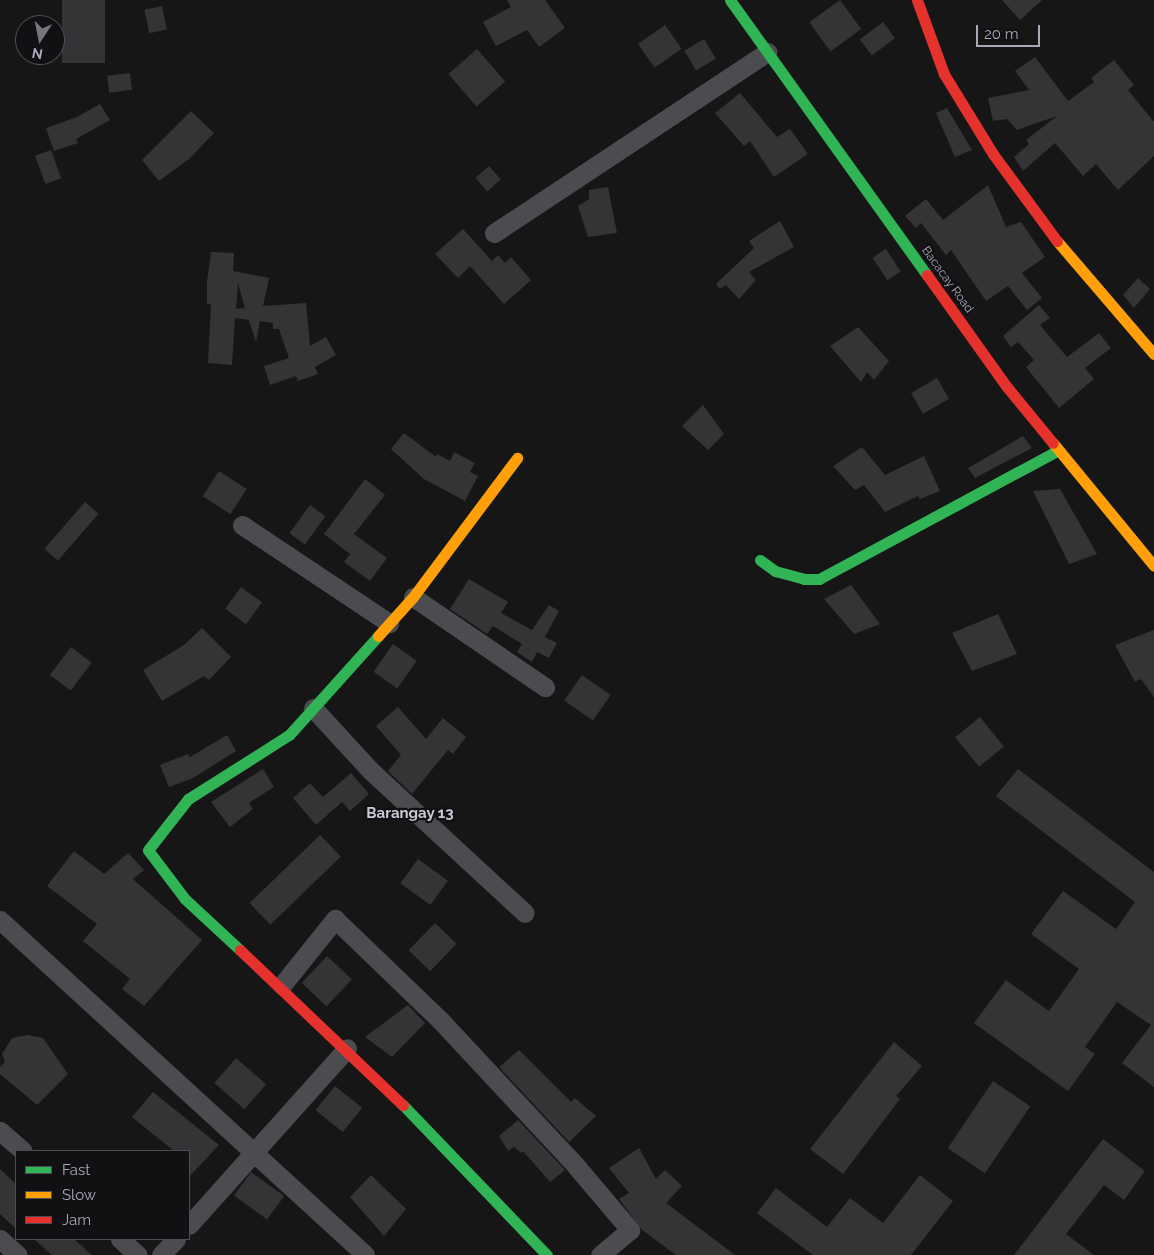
<!DOCTYPE html>
<html>
<head>
<meta charset="utf-8">
<style>
  body { margin:0 }
  #map { position:relative; width:1154px; height:1255px; overflow:hidden; background:#161617; font-family:Raleway,sans-serif }
  div>[style] { position:absolute }
  .building>* { inset:0; background:#343436; transform-origin:0 0 }
  .street>* { height:19px; margin:-9.5px; padding:0 9.5px; transform-origin:9.5px; border-radius:9.5px; background:#4a4c50 }
  .fast>* { height:11px; margin:-5.5px; padding:0 5.5px; transform-origin:5.5px; border-radius:5.5px; background:#30b455 }
  .slow>* { height:11px; margin:-5.5px; padding:0 5.5px; transform-origin:5.5px; border-radius:5.5px; background:#ff9f0a }
  .jam>* { height:11px; margin:-5.5px; padding:0 5.5px; transform-origin:5.5px; border-radius:5.5px; background:#e5322d }
  span { translate:-50% -50%; white-space:nowrap; text-align:center; line-height:1.15; -webkit-text-stroke:4.5px #111013; paint-order:stroke }
  .street-label { font-size:12px; color:#a7abb9 }
  .quarter-label { font-size:15px; color:#c8cad4; font-weight:700 }
  .legend { position:absolute; left:15px; top:1150px; width:175px; height:90px; box-sizing:border-box; background:#111013; border:1px solid #4d4e55; margin:0; padding:6px 9px; list-style:none; font-size:15px; color:#a7abb9 }
  .legend li { display:flex; align-items:center; gap:10px; height:25px }
  .legend b { width:25px; border:1px solid #4d4e55 }
  .north { position:absolute; left:15px; top:15px; width:50px; height:50px; box-sizing:border-box; background:#111013; border:1px solid #4d4e55; border-radius:50%; rotate:191deg; font-size:14px; font-weight:700; line-height:20px; text-align:center; color:#a7abb9 }
  .north::after { content:''; display:block; margin:auto; width:18px; height:22px; background:#747780; clip-path:polygon(50% 0,100% 100%,50% 72%,0 100%) }
  .scale { position:absolute; left:976px; top:25px; width:64px; height:22px; box-sizing:border-box; border:2px solid #a7abb9; border-top:0; padding-left:6px; font-size:15px; line-height:18px; white-space:nowrap; color:#a7abb9; -webkit-text-stroke:4px #111013; paint-order:stroke }
</style>
</head>
<body>
<div id="map">
  <div class="building">
    <i style="left:62px;top:0;width:43px;height:63px"></i>
    <i style="clip-path:polygon(507px 0,545px 0,565px 28px,539px 47px,527px 30px,496px 46px,483px 22px,511px 7px)"></i>
    <i style="left:840px;top:0;width:36px;height:38px;rotate:54deg"></i>
    <i style="clip-path:polygon(1002px 0,1042px 0,1020px 20px)"></i>
    <i style="left:162px;top:6px;width:24px;height:18px;rotate:78deg"></i>
    <i style="left:883px;top:22px;width:20px;height:29px;rotate:53deg"></i>
    <i style="left:665px;top:25px;width:29px;height:33px;rotate:55deg"></i>
    <i style="left:704px;top:39px;width:23px;height:23px;rotate:59deg"></i>
    <i style="left:477px;top:49px;width:43px;height:38px;rotate:49deg"></i>
    <i style="clip-path:polygon(1035px 57px,1068px 101px,1094px 82px,1091px 78px,1114px 60px,1134px 85px,1128px 90px,1154px 122px,1154px 156px,1118px 190px,1096px 164px,1083px 176px,1055px 143px,1023px 171px,1014px 157px,1029px 144px,1026px 140px,1057px 116px,1017px 130px,1007px 119px,993px 121px,988px 98px,1029px 90px,1015px 71px)"></i>
    <i style="left:130px;top:73px;width:17px;height:23px;rotate:83deg"></i>
    <i style="clip-path:polygon(740px 93px,777px 137px,790px 129px,808px 154px,774px 177px,750px 141px,744px 146px,715px 113px)"></i>
    <i style="clip-path:polygon(100px 104px,110px 120px,76px 139px,78px 143px,54px 151px,46px 128px,77px 117px)"></i>
    <i style="clip-path:polygon(947px 108px,972px 150px,955px 157px,936px 113px)"></i>
    <i style="clip-path:polygon(191px 111px,214px 133px,189px 159px,159px 181px,142px 160px)"></i>
    <i style="left:51px;top:150px;width:30px;height:17px;rotate:70deg"></i>
    <i style="left:489px;top:166px;width:18px;height:18px;rotate:49deg"></i>
    <i style="clip-path:polygon(988px 185px,1006px 227px,1021px 222px,1045px 257px,1022px 273px,1042px 298px,1027px 310px,1008px 286px,986px 301px,951px 250px,946px 255px,921px 223px,916px 228px,905px 216px,926px 199px,943px 220px)"></i>
    <i style="clip-path:polygon(608px 187px,617px 233px,588px 237px,578px 206px,589px 199px,589px 190px)"></i>
    <i style="clip-path:polygon(780px 221px,794px 247px,749px 272px,756px 280px,739px 299px,726px 285px,720px 289px,716px 284px,754px 248px,749px 241px)"></i>
    <i style="clip-path:polygon(463px 229px,492px 261px,498px 255px,505px 263px,511px 257px,531px 280px,504px 304px,470px 266px,458px 278px,435px 254px)"></i>
    <i style="left:886px;top:249px;width:27px;height:16px;rotate:57deg"></i>
    <i style="clip-path:polygon(evenodd,211px 252px,234px 253px,233px 271px,269px 278px,263px 306px,306px 303px,310px 346px,326px 337px,336px 355px,315px 367px,318px 374px,298px 381px,296px 376px,270px 385px,264px 366px,289px 358px,279px 329px,273px 329px,273px 323px,260px 321px,256px 342px,249px 320px,235px 318px,232px 365px,208px 363px,211px 304px,207px 304px,207px 282px,211px 252px,238px 283px,245px 308px,236px 309px,238px 283px)"></i>
    <i style="clip-path:polygon(1138px 278px,1150px 289px,1134px 308px,1123px 295px)"></i>
    <i style="clip-path:polygon(1039px 305px,1050px 318px,1040px 325px,1067px 357px,1099px 333px,1111px 348px,1085px 368px,1094px 379px,1059px 408px,1026px 367px,1034px 360px,1018px 342px,1011px 347px,1003px 336px)"></i>
    <i style="clip-path:polygon(858px 327px,889px 361px,874px 380px,867px 372px,861px 382px,830px 346px)"></i>
    <i style="left:937px;top:378px;width:24px;height:30px;rotate:60deg"></i>
    <i style="clip-path:polygon(703px 405px,724px 434px,708px 450px,682px 426px)"></i>
    <i style="clip-path:polygon(404px 433px,436px 457px,437px 454px,450px 461px,454px 452px,475px 463px,470px 472px,478px 476px,465px 501px,424px 479px,391px 449px)"></i>
    <i style="clip-path:polygon(1023px 436px,1032px 448px,975px 478px,968px 468px)"></i>
    <i style="clip-path:polygon(862px 447px,885px 475px,924px 456px,940px 491px,920px 499px,918px 496px,885px 512px,864px 485px,855px 490px,833px 466px)"></i>
    <i style="left:219px;top:471px;width:33px;height:30px;rotate:33deg"></i>
    <i style="clip-path:polygon(365px 479px,385px 495px,354px 534px,387px 558px,370px 581px,344px 562px,350px 554px,324px 534px)"></i>
    <i style="clip-path:polygon(1060px 489px,1097px 554px,1069px 564px,1033px 491px)"></i>
    <i style="left:85px;top:502px;width:18px;height:62px;rotate:41deg"></i>
    <i style="left:310px;top:505px;width:19px;height:35px;rotate:36deg"></i>
    <i style="clip-path:polygon(469px 579px,508px 602px,501px 613px,532px 630px,549px 605px,559px 611px,545px 637px,557px 643px,549px 658px,537px 652px,532px 662px,517px 652px,522px 644px,493px 626px,487px 634px,450px 609px)"></i>
    <i style="clip-path:polygon(851px 585px,880px 624px,854px 634px,824px 599px)"></i>
    <i style="left:241px;top:587px;width:26px;height:27px;rotate:36deg"></i>
    <i style="clip-path:polygon(998px 614px,1017px 654px,972px 671px,952px 633px)"></i>
    <i style="clip-path:polygon(202px 628px,231px 657px,209px 680px,204px 676px,162px 701px,143px 670px,184px 645px)"></i>
    <i style="clip-path:polygon(1154px 630px,1154px 697px,1141px 679px,1135px 682px,1115px 645px)"></i>
    <i style="left:393px;top:644px;width:29px;height:34px;rotate:35deg"></i>
    <i style="left:71px;top:647px;width:26px;height:35px;rotate:37deg"></i>
    <i style="left:582px;top:675px;width:35px;height:31px;rotate:35deg"></i>
    <i style="clip-path:polygon(398px 707px,426px 739px,443px 718px,466px 737px,453px 754px,448px 750px,412px 794px,388px 771px,401px 755px,376px 726px)"></i>
    <i style="left:980px;top:717px;width:38px;height:32px;rotate:51deg"></i>
    <i style="clip-path:polygon(227px 735px,236px 751px,193px 778px,169px 787px,160px 765px,188px 754px,190px 757px)"></i>
    <i style="clip-path:polygon(263px 769px,274px 787px,249px 803px,253px 809px,230px 827px,211px 802px)"></i>
    <i style="clip-path:polygon(1018px 769px,1154px 872px,1154px 1087px,1122px 1063px,1151px 1025px,1117px 1002px,1085px 1047px,1095px 1054px,1068px 1091px,974px 1023px,1006px 980px,1049px 1011px,1079px 969px,1031px 934px,1063px 891px,1116px 929px,1135px 902px,996px 796px)"></i>
    <i style="clip-path:polygon(351px 773px,369px 794px,350px 811px,342px 802px,316px 825px,293px 798px,310px 783px,323px 797px)"></i>
    <i style="left:320px;top:835px;width:30px;height:98px;rotate:46deg"></i>
    <i style="clip-path:polygon(74px 851px,104px 874px,128px 853px,144px 870px,133px 879px,202px 940px,144px 1006px,122px 989px,130px 979px,83px 941px,97px 924px,47px 886px)"></i>
    <i style="left:418px;top:859px;width:37px;height:30px;rotate:36deg"></i>
    <i style="left:435px;top:923px;width:30px;height:38px;rotate:44deg"></i>
    <i style="left:327px;top:956px;width:34px;height:37px;rotate:43deg"></i>
    <i style="clip-path:polygon(408px 1005px,425px 1023px,392px 1057px,365px 1037px)"></i>
    <i style="clip-path:polygon(28px 1035px,43px 1038px,68px 1074px,37px 1105px,0 1074px,0 1067px,5px 1062px,2px 1054px,12px 1038px)"></i>
    <i style="clip-path:polygon(894px 1042px,922px 1066px,896px 1096px,900px 1099px,843px 1174px,810px 1149px)"></i>
    <i style="clip-path:polygon(519px 1050px,571px 1102px,575px 1098px,596px 1116px,569px 1142px,499px 1067px)"></i>
    <i style="left:236px;top:1058px;width:40px;height:33px;rotate:41deg"></i>
    <i style="left:993px;top:1081px;width:45px;height:81px;rotate:34deg"></i>
    <i style="left:335px;top:1086px;width:35px;height:31px;rotate:39deg"></i>
    <i style="clip-path:polygon(153px 1092px,219px 1145px,189px 1177px,189px 1151px,174px 1151px,132px 1117px)"></i>
    <i style="clip-path:polygon(518px 1120px,565px 1170px,550px 1182px,523px 1151px,521px 1153px,514px 1147px,508px 1151px,499px 1136px)"></i>
    <i style="clip-path:polygon(1103px 1139px,1145px 1171px,1124px 1200px,1104px 1185px,1066px 1234px,1094px 1255px,1014px 1255px)"></i>
    <i style="clip-path:polygon(639px 1148px,656px 1179px,665px 1170px,682px 1186px,666px 1203px,735px 1255px,676px 1255px,641px 1229px,619px 1199px,629px 1193px,609px 1168px)"></i>
    <i style="clip-path:polygon(0 1169px,16px 1184px,16px 1229px,0 1214px)"></i>
    <i style="left:251px;top:1172px;width:41px;height:29px;rotate:36deg"></i>
    <i style="clip-path:polygon(371px 1175px,406px 1209px,384px 1236px,350px 1197px)"></i>
    <i style="clip-path:polygon(920px 1175px,953px 1201px,911px 1255px,813px 1255px,757px 1213px,776px 1188px,827px 1227px,850px 1198px,883px 1223px)"></i>
    <i style="clip-path:polygon(34px 1239px,74px 1239px,92px 1255px,52px 1255px)"></i>
  </div>
  <div class="street">
    <i style="left:494px;top:233px;width:328px;rotate:-33.5deg"></i>
    <i style="left:242px;top:525px;width:177px;rotate:33.7deg"></i>
    <i style="left:413px;top:597px;width:160px;rotate:34.3deg"></i>
    <i style="left:313px;top:708px;width:86px;rotate:47.4deg"></i>
    <i style="left:371px;top:771px;width:209px;rotate:42.7deg"></i>
    <i style="left:0;top:920px;width:495px;rotate:42.5deg"></i>
    <i style="left:282px;top:985px;width:85px;rotate:-51.2deg"></i>
    <i style="left:335px;top:919px;width:147px;rotate:43.9deg"></i>
    <i style="left:441px;top:1021px;width:198px;rotate:47deg"></i>
    <i style="left:576px;top:1166px;width:84px;rotate:49.8deg"></i>
    <i style="left:630px;top:1230px;width:39px;rotate:140deg"></i>
    <i style="left:0;top:1131px;width:30px;rotate:41deg"></i>
    <i style="left:189px;top:1225px;width:237px;rotate:-48.2deg"></i>
    <i style="left:0;top:1239px;width:24px;rotate:42deg"></i>
    <i style="left:120px;top:1239px;width:24px;rotate:42deg"></i>
    <i style="left:161px;top:1255px;width:22px;rotate:-47deg"></i>
  </div>
  <div class="fast">
    <i style="left:730px;top:0;width:338px;rotate:54.4deg"></i>
    <i style="left:760px;top:560px;width:19px;rotate:36deg"></i>
    <i style="left:775px;top:571px;width:30px;rotate:15deg"></i>
    <i style="left:804px;top:579px;width:15px"></i>
    <i style="left:819px;top:579px;width:272px;rotate:-28.3deg"></i>
    <i style="left:240px;top:950px;width:75px;rotate:-137.2deg"></i>
    <i style="left:185px;top:899px;width:61px;rotate:-127.1deg"></i>
    <i style="left:148px;top:850px;width:65px;rotate:-51.9deg"></i>
    <i style="left:188px;top:799px;width:120px;rotate:-32.4deg"></i>
    <i style="left:289px;top:735px;width:133px;rotate:-48deg"></i>
    <i style="left:403px;top:1105px;width:208px;rotate:46.2deg"></i>
  </div>
  <div class="slow">
    <i style="left:1057px;top:241px;width:149px;rotate:49.4deg"></i>
    <i style="left:1053px;top:443px;width:159px;rotate:50.6deg"></i>
    <i style="left:378px;top:636px;width:52px;rotate:-48.1deg"></i>
    <i style="left:413px;top:597px;width:174px;rotate:-53.2deg"></i>
  </div>
  <div class="jam">
    <i style="left:917px;top:0;width:79px;rotate:70deg"></i>
    <i style="left:944px;top:74px;width:94px;rotate:58.5deg"></i>
    <i style="left:993px;top:154px;width:108px;rotate:53.7deg"></i>
    <i style="left:927px;top:275px;width:138px;rotate:54.5deg"></i>
    <i style="left:1007px;top:387px;width:72px;rotate:50.6deg"></i>
    <i style="left:240px;top:950px;width:225px;rotate:43.6deg"></i>
  </div>
  <div class="street-label">
    <span style="left:947px;top:280px;rotate:54deg">Bacacay Road</span>
  </div>
  <div class="quarter-label">
    <span style="left:410px;top:814px">Barangay 13</span>
  </div>
  <ul class="legend">
  <li><b style="height:6px;background:#30b455"></b>Fast</li>
  <li><b style="height:6px;background:#ff9f0a"></b>Slow</li>
  <li><b style="height:6px;background:#e5322d"></b>Jam</li>
  </ul>
  <div class="north">N</div>
  <div class="scale">20 m</div>
</div>
</body>
</html>
